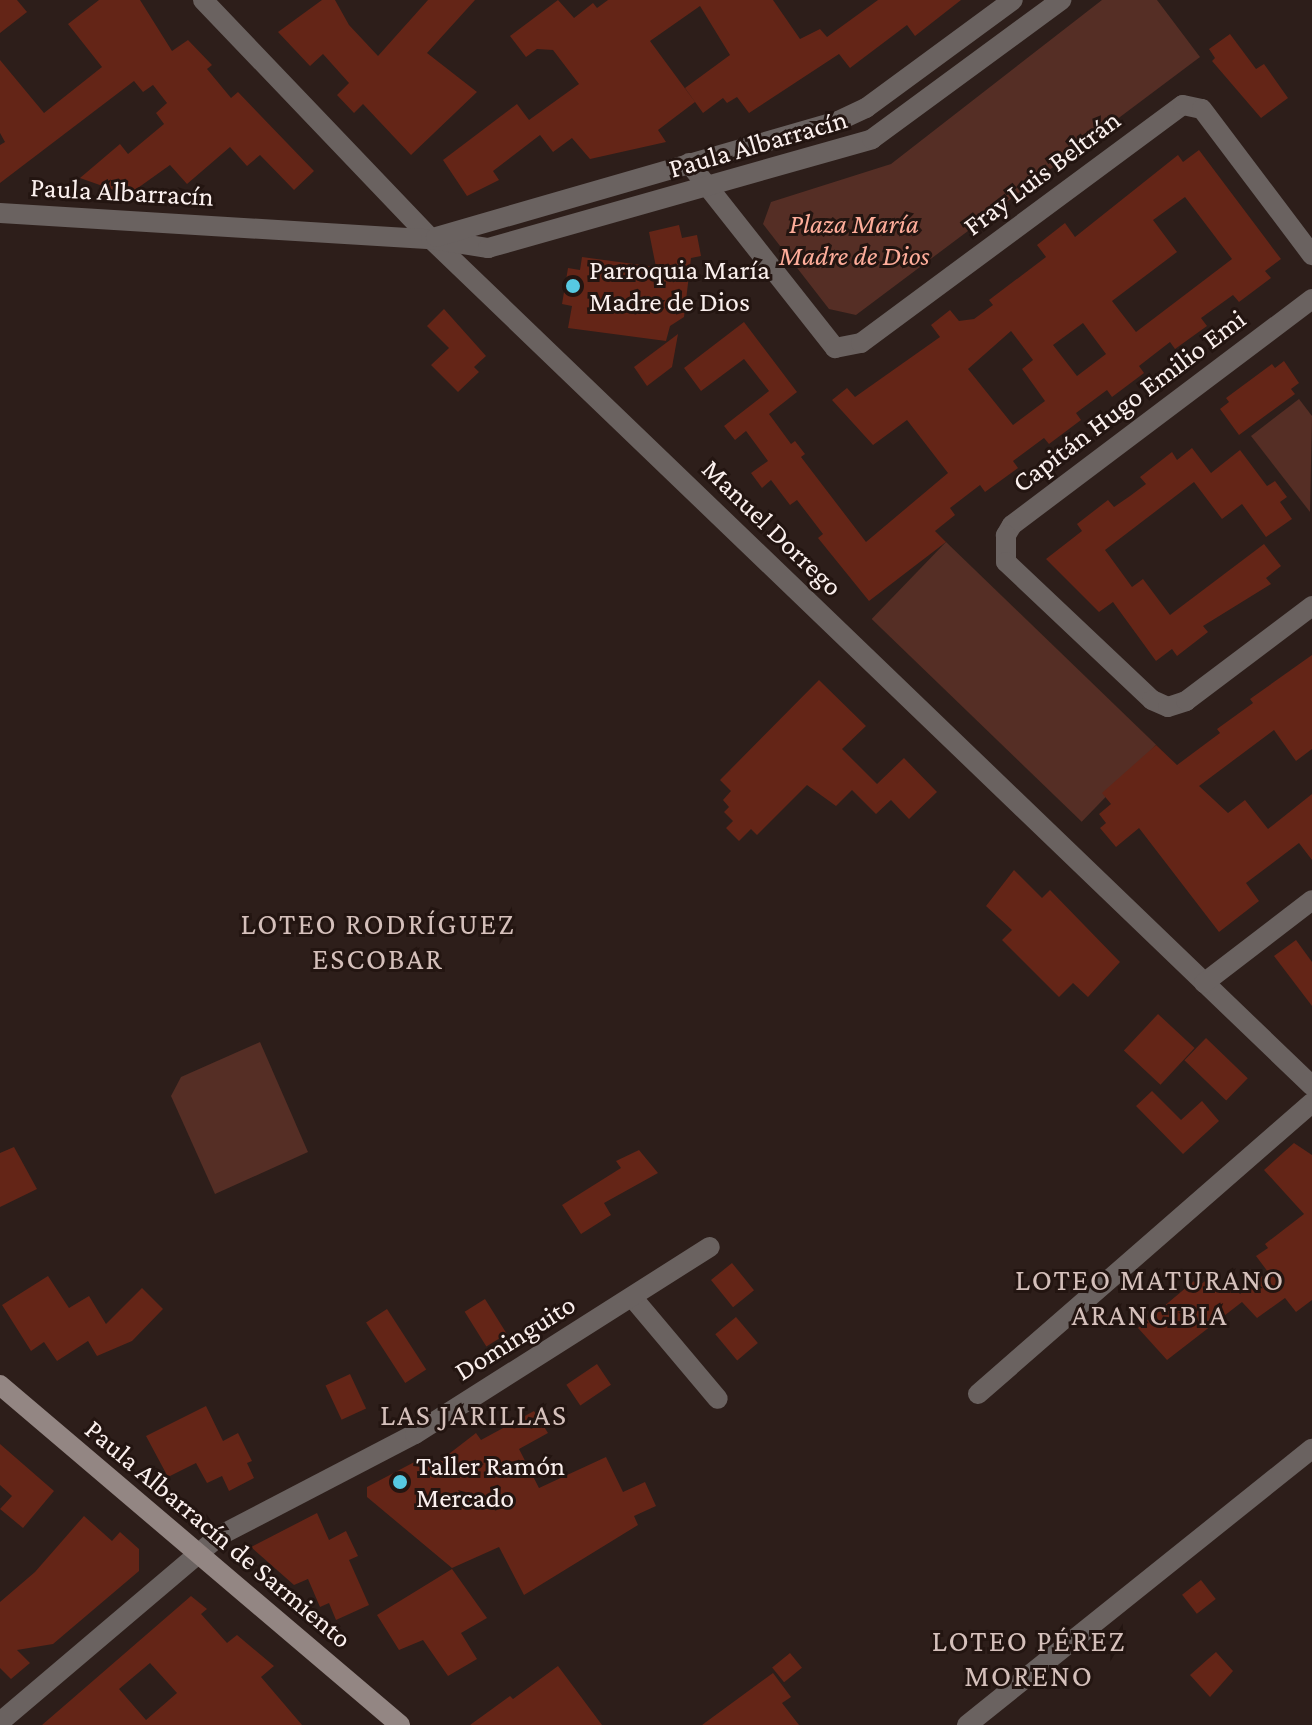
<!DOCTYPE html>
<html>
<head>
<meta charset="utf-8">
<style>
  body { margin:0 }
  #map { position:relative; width:1312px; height:1725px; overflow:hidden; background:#2d1e1a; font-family:"Crimson Pro",serif }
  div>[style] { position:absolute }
  .green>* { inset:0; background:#552e25; transform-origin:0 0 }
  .building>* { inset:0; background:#642517; transform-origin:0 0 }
  .street>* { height:20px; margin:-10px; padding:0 10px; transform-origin:10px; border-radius:10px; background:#6a6260 }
  .secondary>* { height:20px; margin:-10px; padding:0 10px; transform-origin:10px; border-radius:10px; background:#938683 }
  .dots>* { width:22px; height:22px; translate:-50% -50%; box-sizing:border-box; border:4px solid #231511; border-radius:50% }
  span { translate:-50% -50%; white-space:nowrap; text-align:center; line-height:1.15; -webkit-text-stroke:6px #231511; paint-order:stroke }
  .street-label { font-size:28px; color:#fbf0ee }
  .park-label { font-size:28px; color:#fead9a; font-style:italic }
  .poi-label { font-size:28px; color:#fbf0ee }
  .left { translate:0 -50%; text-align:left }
  .neighbourhood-label { font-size:30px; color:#d5c0bb; letter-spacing:2px }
</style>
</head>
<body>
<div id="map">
  <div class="green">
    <i style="clip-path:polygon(1102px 0,1157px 0,1200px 57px,856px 315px,829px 309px,763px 224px,771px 202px,891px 164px)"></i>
    <i style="clip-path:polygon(1299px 399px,1312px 416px,1310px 512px,1251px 436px)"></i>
    <i style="left:946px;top:542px;width:292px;height:107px;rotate:44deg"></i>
    <i style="clip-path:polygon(260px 1042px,308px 1152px,215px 1194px,171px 1096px,181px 1077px)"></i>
  </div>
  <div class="building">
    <i style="clip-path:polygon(0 0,17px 0,27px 12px,0 33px)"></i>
    <i style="clip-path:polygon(99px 0,140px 0,172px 51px,188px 40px,212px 65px,207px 69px,231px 98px,238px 92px,314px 171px,294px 190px,260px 155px,247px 166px,230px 147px,187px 184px,170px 165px,128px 195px,80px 178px,120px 144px,128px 154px,164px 124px,156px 113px,167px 103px,153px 85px,143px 92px,134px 81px,0 183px,0 145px,5px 142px,0 133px,0 60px,44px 113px,102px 67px,68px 24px)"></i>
    <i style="clip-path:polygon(322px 0,335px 0,349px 25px,378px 56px,428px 0,475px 0,427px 53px,477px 92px,411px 155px,363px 104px,354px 113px,337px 95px,349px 83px,323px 54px,310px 66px,278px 32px)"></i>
    <i style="clip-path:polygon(558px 0,574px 18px,593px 3px,597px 8px,608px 0,773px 0,800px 39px,820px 29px,827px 37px,878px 0,961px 0,915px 36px,907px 25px,850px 68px,839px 54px,749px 113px,737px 97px,727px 103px,723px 98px,703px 113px,685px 88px,730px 55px,700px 6px,650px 41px,695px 102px,658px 130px,666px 142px,590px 159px,572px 138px,553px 152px,540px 135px,493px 171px,499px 180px,467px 196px,443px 160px,517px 104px,529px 120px,579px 84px,553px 50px,537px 49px,526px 57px,510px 36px)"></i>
    <i style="clip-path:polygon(1230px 34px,1256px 69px,1264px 64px,1288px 98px,1261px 118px,1212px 61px,1215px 58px,1209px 49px)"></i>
    <i style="clip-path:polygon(evenodd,1199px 150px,1281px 259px,1265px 271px,1271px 278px,1239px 302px,1233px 295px,1201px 318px,1207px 326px,1175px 349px,1170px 342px,1139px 366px,1144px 373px,1112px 397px,1107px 390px,1076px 413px,1081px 420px,1049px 444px,1044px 438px,1013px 461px,1018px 468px,985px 492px,980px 485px,950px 508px,955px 515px,935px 531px,946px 542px,869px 601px,818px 538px,823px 534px,797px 500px,790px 505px,771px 480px,762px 488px,751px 473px,768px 461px,746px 431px,735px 440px,724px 426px,769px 391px,744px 359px,701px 391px,684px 368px,744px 322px,797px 392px,769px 414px,791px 444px,795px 441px,805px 454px,801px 457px,866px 542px,948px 473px,907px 420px,873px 445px,832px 400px,847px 388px,855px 397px,940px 337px,931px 325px,950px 310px,959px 321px,974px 319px,993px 305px,989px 300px,1046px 257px,1037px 245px,1065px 223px,1075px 237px,1178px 155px,1183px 162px,1199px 150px,1185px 197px,1232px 259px,1136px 332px,1112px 301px,1177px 252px,1153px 220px,1185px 197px,1199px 150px,1083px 323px,1106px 354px,1077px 376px,1053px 345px,1083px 323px,1199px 150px,1011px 331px,1033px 360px,1022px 369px,1045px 401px,1013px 425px,968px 369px,1011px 331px)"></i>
    <i style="clip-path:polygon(679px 225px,682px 238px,697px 235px,701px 256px,691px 258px,684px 317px,670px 326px,666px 341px,568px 328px,572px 306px,562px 304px,568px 268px,580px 270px,582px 257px,656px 267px,649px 232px)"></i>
    <i style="clip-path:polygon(444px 309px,486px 356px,474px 367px,479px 372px,458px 392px,431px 365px,449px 348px,427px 326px)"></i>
    <i style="clip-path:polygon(678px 334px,672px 367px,647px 386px,634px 367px)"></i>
    <i style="clip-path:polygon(1284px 361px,1299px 383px,1291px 389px,1295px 394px,1239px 435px,1220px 409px,1229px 402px,1226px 398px,1272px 364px,1275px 368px)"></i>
    <i style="clip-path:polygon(1192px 448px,1211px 473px,1240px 450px,1267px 486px,1275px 481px,1287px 497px,1280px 502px,1292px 519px,1266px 537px,1242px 504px,1222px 519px,1194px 482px,1105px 550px,1132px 587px,1143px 579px,1170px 615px,1264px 544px,1281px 566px,1266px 578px,1271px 584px,1203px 626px,1208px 632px,1177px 656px,1172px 649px,1156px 661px,1113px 602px,1099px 612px,1046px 559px,1082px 531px,1077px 524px,1108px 500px,1114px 507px,1130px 496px,1146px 484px,1140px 477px,1172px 452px,1177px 460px)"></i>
    <i style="clip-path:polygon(1312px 655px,1312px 749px,1296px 761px,1274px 730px,1199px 786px,1228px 813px,1245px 800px,1268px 829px,1312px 794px,1312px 860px,1299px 843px,1246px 883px,1259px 901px,1219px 932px,1139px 828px,1116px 847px,1100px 828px,1106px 823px,1099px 814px,1111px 804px,1102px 793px,1156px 745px,1177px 765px,1220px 733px,1217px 729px,1253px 703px,1250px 699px)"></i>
    <i style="clip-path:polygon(819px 680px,866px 726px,842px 749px,877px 784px,904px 758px,937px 792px,909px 819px,891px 800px,876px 814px,852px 790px,836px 806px,807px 785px,757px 835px,751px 829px,739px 841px,726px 828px,733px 821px,724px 812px,729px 807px,723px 800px,731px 791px,720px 780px)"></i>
    <i style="clip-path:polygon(1014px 870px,1042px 898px,1050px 890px,1120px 962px,1088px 997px,1073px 983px,1059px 997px,1002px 940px,1012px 930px,986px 906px)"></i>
    <i style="clip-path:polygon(1296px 940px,1312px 962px,1312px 1006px,1274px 956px)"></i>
    <i style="left:1158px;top:1014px;width:50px;height:50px;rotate:43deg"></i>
    <i style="left:1206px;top:1038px;width:58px;height:31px;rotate:44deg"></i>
    <i style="clip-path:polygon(1152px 1091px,1181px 1120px,1202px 1101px,1219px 1121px,1183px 1154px,1136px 1106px)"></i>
    <i style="clip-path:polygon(1294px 1143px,1312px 1155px,1312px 1300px,1296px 1312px,1285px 1298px,1257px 1318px,1242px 1302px,1167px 1360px,1138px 1328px,1194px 1281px,1197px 1287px,1208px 1279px,1216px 1290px,1229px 1280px,1240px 1294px,1268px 1272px,1256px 1256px,1268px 1248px,1265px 1244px,1304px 1214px,1264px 1170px)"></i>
    <i style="clip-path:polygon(14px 1147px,37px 1189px,0 1207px,0 1153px)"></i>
    <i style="clip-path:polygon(639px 1150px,658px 1173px,604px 1203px,611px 1215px,581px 1234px,562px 1205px,621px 1168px,616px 1161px)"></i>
    <i style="left:732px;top:1263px;width:35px;height:27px;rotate:51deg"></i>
    <i style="clip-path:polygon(48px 1276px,69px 1308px,89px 1296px,106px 1324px,142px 1288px,163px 1309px,132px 1341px,97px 1356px,88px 1341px,57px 1361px,44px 1342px,31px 1351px,2px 1305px)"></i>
    <i style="left:485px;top:1299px;width:41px;height:24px;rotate:58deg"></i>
    <i style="left:387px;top:1309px;width:72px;height:25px;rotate:57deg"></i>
    <i style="left:736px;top:1317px;width:34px;height:27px;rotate:50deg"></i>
    <i style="left:597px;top:1364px;width:25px;height:37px;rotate:56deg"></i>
    <i style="left:350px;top:1374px;width:38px;height:27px;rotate:65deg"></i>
    <i style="clip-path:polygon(206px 1406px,223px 1441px,238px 1433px,252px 1461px,247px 1463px,254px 1478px,229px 1491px,222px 1476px,207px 1483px,196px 1463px,168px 1477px,146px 1436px)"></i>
    <i style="clip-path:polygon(534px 1411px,548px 1433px,519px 1449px,539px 1488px,606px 1457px,623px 1492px,645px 1482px,656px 1506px,634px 1516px,638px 1525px,524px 1595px,499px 1547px,452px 1568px,367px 1497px,367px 1487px,422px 1458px,432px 1467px,476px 1433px,481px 1440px)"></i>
    <i style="clip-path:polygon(0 1444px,54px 1491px,23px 1528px,0 1509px,12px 1496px,0 1485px)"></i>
    <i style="clip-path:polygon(317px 1513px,329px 1540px,346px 1531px,358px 1556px,349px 1560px,369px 1605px,336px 1620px,329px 1603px,320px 1607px,308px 1579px,294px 1585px,251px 1547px)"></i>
    <i style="clip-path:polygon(84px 1516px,112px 1541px,120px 1532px,139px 1549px,139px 1571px,53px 1644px,17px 1650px,30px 1663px,11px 1679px,0 1668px,0 1602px,35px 1572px)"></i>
    <i style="clip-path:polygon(452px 1569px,487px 1618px,461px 1633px,477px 1659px,448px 1676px,423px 1640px,399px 1650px,377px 1615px)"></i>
    <i style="left:1201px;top:1580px;width:24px;height:24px;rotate:52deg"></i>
    <i style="clip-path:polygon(evenodd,191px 1596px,207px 1609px,201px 1614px,227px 1643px,237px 1635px,274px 1666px,261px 1677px,302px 1725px,42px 1725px,191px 1596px,150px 1663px,177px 1693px,146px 1720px,119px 1689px,150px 1663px)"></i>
    <i style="clip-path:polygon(1216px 1652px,1233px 1671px,1210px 1697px,1190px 1675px)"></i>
    <i style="left:790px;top:1653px;width:19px;height:23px;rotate:51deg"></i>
    <i style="clip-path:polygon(558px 1666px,602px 1725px,470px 1725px,510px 1696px,513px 1699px)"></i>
    <i style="clip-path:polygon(773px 1673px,791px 1697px,782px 1703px,799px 1725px,702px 1725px)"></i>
  </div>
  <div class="street">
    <i style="left:203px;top:0;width:330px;rotate:46.3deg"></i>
    <i style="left:431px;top:239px;width:1222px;rotate:43.87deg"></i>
    <i style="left:689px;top:163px;width:236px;rotate:51.7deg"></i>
    <i style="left:835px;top:348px;width:26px;rotate:-11deg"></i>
    <i style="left:861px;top:343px;width:400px;rotate:-36.5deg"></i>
    <i style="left:1183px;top:105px;width:19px;rotate:12deg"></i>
    <i style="left:1202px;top:109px;width:183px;rotate:53deg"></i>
    <i style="left:0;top:213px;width:432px;rotate:3.5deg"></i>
    <i style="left:431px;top:239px;width:58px;rotate:9deg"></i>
    <i style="left:488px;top:248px;width:399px;rotate:-15.8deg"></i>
    <i style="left:872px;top:139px;width:235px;rotate:-36.3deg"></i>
    <i style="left:436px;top:237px;width:418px;rotate:-16.1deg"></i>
    <i style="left:838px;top:121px;width:31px;rotate:-25deg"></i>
    <i style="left:866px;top:108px;width:182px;rotate:-36.3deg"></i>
    <i style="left:1312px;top:299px;width:376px;rotate:143deg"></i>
    <i style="left:1012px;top:525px;width:12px;rotate:121deg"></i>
    <i style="left:1006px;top:535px;width:27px;rotate:90deg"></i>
    <i style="left:1006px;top:562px;width:201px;rotate:43.4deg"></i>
    <i style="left:1152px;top:700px;width:17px;rotate:24deg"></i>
    <i style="left:1168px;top:707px;width:19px;rotate:-18deg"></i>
    <i style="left:1186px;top:701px;width:158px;rotate:-37deg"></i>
    <i style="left:1204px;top:983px;width:136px;rotate:-37.5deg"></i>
    <i style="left:632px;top:1297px;width:133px;rotate:49.9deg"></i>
    <i style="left:978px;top:1394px;width:443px;rotate:-41.1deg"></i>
    <i style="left:0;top:1722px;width:287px;rotate:-40.3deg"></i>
    <i style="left:219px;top:1536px;width:221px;rotate:-27.5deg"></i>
    <i style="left:415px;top:1434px;width:349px;rotate:-32.4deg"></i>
    <i style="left:967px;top:1725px;width:442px;rotate:-38.7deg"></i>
  </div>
  <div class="secondary">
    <i style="left:0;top:1385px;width:525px;rotate:40.36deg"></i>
  </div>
  <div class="dots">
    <i style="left:573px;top:286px;background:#57c9e2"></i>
    <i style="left:400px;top:1482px;background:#57c9e2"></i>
  </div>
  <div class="street-label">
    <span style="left:758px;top:144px;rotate:-16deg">Paula Albarracín</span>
    <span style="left:1042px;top:173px;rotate:-37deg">Fray Luis Beltrán</span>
    <span style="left:122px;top:192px;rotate:3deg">Paula Albarracín</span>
    <span style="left:1129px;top:401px;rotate:-37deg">Capitán Hugo Emilio Emi</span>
    <span style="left:772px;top:528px;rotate:44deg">Manuel Dorrego</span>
    <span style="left:515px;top:1338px;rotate:-32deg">Dominguito</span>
    <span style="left:218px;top:1534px;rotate:40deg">Paula Albarracín de Sarmiento</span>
  </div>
  <div class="park-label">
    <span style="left:854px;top:240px">Plaza María<br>Madre de Dios</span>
  </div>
  <div class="poi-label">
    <span class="left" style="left:589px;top:286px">Parroquia María<br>Madre de Dios</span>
    <span class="left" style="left:416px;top:1482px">Taller Ramón<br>Mercado</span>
  </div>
  <div class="neighbourhood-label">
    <span style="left:378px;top:941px">LOTEO RODRÍGUEZ<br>ESCOBAR</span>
    <span style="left:1150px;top:1297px">LOTEO MATURANO<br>ARANCIBIA</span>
    <span style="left:474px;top:1415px">LAS JARILLAS</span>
    <span style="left:1029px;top:1658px">LOTEO PÉREZ<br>MORENO</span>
  </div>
</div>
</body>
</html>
